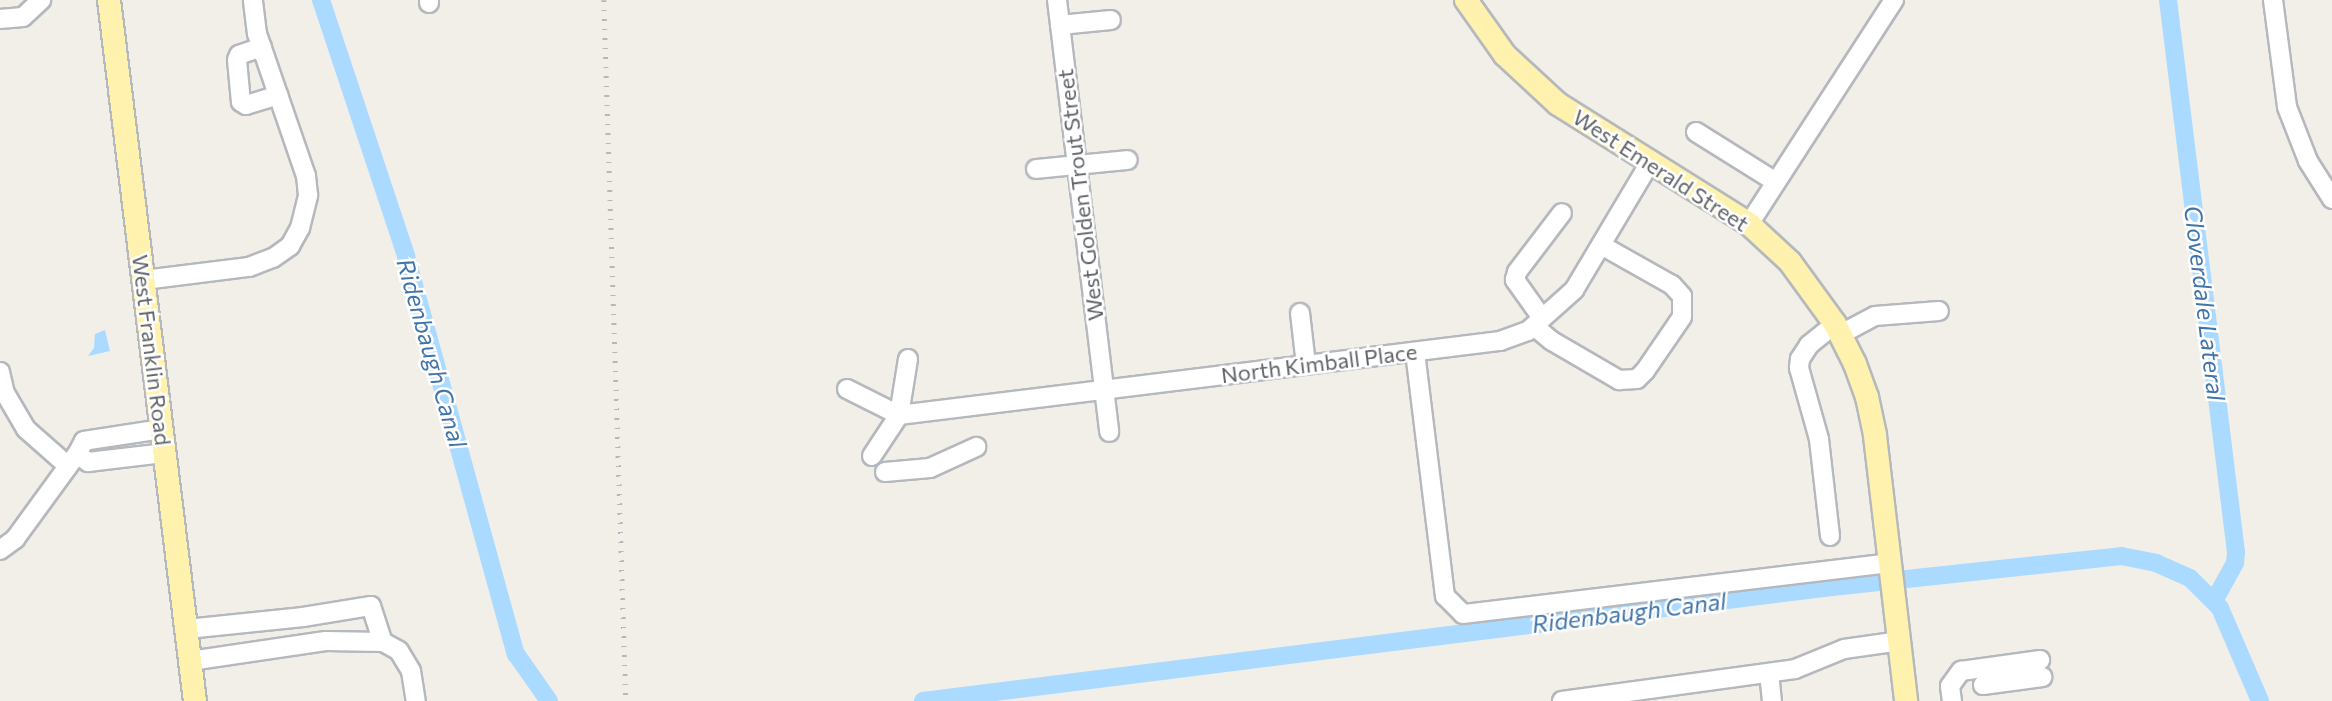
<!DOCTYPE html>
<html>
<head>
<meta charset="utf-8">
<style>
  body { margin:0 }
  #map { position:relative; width:2332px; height:701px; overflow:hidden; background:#f1efe8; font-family:Commissioner,sans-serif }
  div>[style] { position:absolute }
  .water>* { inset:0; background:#aadaff }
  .canal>* { height:18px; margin:-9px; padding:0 9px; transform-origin:9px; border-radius:9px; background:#aadaff }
  .roads { filter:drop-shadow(2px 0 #b5b8bc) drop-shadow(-2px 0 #b5b8bc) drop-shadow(0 2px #b5b8bc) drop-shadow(0 -2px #b5b8bc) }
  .minor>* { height:18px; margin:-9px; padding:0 9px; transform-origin:9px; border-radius:9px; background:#fff }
  .major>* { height:22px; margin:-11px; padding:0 11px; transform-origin:11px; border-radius:11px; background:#fff2af }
  .rail>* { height:4.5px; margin-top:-2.25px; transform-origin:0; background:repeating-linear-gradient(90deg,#b6b7b8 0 1.5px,transparent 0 9.5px) }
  span { translate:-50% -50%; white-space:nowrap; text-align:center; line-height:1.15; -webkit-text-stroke:5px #fff; paint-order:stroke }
  .street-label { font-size:22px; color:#5f6368 }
  .water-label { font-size:24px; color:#4174aa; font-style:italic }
</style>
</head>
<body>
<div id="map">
  <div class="water">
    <i style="clip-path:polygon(105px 330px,110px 351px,88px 356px,94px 348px,95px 334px)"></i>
  </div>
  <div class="canal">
    <i style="left:321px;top:0;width:270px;rotate:71.6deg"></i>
    <i style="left:406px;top:256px;width:413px;rotate:74.6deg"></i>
    <i style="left:516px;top:654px;width:57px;rotate:54.9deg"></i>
    <i style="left:2168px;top:0;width:556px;rotate:82.98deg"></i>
    <i style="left:2236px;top:552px;width:11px;rotate:95deg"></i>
    <i style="left:2235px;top:563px;width:43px;rotate:118.9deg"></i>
    <i style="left:923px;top:701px;width:916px;rotate:-7.15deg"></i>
    <i style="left:1832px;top:587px;width:291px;rotate:-6.1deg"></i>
    <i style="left:2121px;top:556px;width:36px;rotate:11deg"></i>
    <i style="left:2156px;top:563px;width:37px;rotate:24deg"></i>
    <i style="left:2190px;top:578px;width:42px;rotate:45deg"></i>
    <i style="left:2220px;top:608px;width:101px;rotate:66.7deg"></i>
  </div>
  <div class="roads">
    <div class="minor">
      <i style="left:429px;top:0;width:3px;rotate:90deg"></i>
      <i style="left:1057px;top:0;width:435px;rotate:83.1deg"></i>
      <i style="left:2273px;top:0;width:108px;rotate:82.5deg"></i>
      <i style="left:2287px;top:107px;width:58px;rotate:68.7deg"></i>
      <i style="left:2308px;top:161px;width:45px;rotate:57.7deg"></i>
      <i style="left:0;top:19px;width:23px;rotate:-5deg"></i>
      <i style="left:23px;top:17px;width:25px;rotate:-43deg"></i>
      <i style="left:1060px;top:25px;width:51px;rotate:-5.6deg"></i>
      <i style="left:262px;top:47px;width:24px;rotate:161deg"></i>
      <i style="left:239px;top:55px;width:5px;rotate:112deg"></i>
      <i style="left:237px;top:60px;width:42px;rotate:84.6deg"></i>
      <i style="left:241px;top:102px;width:6px;rotate:31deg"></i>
      <i style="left:246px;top:105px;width:34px;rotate:-17deg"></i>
      <i style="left:1696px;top:132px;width:94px;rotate:32deg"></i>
      <i style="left:1036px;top:169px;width:92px;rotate:-5.6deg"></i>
      <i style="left:1749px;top:224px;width:267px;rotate:-57.1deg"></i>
      <i style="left:144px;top:280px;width:106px;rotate:-7.1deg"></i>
      <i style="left:249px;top:267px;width:26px;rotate:-21deg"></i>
      <i style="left:273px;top:258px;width:21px;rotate:-35deg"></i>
      <i style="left:290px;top:246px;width:21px;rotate:-61deg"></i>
      <i style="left:300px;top:228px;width:34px;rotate:-76deg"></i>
      <i style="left:308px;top:195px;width:19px;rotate:-96deg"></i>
      <i style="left:306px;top:176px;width:150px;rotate:-109deg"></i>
      <i style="left:257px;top:34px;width:34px;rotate:-97deg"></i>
      <i style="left:1300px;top:313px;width:52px;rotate:83.4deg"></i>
      <i style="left:1542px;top:318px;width:47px;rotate:-125.4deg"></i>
      <i style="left:1515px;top:280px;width:8px;rotate:-76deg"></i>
      <i style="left:1517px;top:272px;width:74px;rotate:-52.7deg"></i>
      <i style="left:1534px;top:326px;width:23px;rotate:40deg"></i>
      <i style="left:1552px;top:341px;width:78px;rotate:30.2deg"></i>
      <i style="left:1619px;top:380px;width:18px;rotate:-3deg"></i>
      <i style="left:1637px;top:379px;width:11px;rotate:-45deg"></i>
      <i style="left:1645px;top:371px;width:65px;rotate:-55.6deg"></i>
      <i style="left:1682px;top:317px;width:21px;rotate:-90deg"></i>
      <i style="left:1682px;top:296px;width:15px;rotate:-132deg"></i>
      <i style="left:1672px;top:285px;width:81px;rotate:-150.6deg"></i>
      <i style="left:1841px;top:334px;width:38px;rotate:-28deg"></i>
      <i style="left:1875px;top:316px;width:64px;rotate:-4.5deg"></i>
      <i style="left:1415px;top:352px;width:246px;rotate:83deg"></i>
      <i style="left:1445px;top:596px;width:25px;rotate:45deg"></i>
      <i style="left:1463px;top:614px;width:431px;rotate:-6.8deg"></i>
      <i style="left:908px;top:359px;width:57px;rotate:99.1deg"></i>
      <i style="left:899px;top:415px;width:606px;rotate:-7.02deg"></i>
      <i style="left:1500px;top:341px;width:30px;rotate:-20deg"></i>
      <i style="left:1528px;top:331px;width:62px;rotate:-41.7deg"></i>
      <i style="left:1574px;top:290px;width:150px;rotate:-59.2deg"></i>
      <i style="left:0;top:372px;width:22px;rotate:77deg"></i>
      <i style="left:5px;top:393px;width:42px;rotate:59.7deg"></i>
      <i style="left:26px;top:429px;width:56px;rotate:41.4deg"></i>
      <i style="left:847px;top:389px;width:58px;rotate:26.6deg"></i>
      <i style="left:899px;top:415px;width:49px;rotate:123.4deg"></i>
      <i style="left:162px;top:429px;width:79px;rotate:171.3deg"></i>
      <i style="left:84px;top:441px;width:15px;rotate:118deg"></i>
      <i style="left:77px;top:454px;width:14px;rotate:36deg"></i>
      <i style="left:88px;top:462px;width:78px;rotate:-6.7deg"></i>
      <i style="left:885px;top:472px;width:45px;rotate:-5.1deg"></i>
      <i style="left:930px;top:468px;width:51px;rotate:-24.5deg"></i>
      <i style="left:1830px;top:536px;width:98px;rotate:-96.5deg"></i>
      <i style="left:1819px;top:439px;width:74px;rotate:-105.7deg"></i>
      <i style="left:1799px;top:368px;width:9px;rotate:-84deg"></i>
      <i style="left:1800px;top:359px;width:17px;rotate:-57deg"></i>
      <i style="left:1809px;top:345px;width:33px;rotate:-39deg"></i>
      <i style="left:0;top:550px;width:19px;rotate:-36deg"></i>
      <i style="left:15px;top:539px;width:105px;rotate:-53.9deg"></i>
      <i style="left:187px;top:629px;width:117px;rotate:-5.9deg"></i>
      <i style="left:303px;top:617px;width:69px;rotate:-9.2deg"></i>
      <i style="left:371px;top:606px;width:38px;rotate:72deg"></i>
      <i style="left:190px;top:661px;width:137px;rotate:-8.4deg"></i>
      <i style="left:326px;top:641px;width:57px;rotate:1deg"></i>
      <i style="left:383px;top:642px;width:18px;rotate:29deg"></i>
      <i style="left:399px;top:651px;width:23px;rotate:59deg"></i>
      <i style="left:411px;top:671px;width:30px;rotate:81deg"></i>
      <i style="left:1769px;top:673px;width:28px;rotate:84deg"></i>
      <i style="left:1983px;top:685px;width:60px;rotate:-7.7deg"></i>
      <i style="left:1562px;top:701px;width:235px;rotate:-7.8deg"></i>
      <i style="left:1795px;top:669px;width:53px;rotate:-22.2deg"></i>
      <i style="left:1844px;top:649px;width:57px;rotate:-8.1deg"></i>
      <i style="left:1952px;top:701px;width:15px;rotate:-98deg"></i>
      <i style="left:1950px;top:686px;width:19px;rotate:-54deg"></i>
      <i style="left:1961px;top:671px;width:80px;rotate:-7.9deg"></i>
    </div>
    <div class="major">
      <i style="left:109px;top:0;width:706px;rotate:83.01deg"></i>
      <i style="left:1466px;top:0;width:67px;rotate:54.7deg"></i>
      <i style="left:1505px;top:55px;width:72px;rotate:42.8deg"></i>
      <i style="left:1558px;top:104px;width:226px;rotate:32.1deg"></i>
      <i style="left:1749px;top:224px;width:56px;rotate:42.8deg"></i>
      <i style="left:1790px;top:262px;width:77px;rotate:54deg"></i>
      <i style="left:1835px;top:324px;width:45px;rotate:63.4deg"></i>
      <i style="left:1855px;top:364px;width:35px;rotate:70deg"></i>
      <i style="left:1867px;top:397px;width:40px;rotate:78deg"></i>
      <i style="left:1875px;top:436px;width:267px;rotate:83.3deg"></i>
    </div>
  </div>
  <div class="rail">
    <i style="left:604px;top:0;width:701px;rotate:88.2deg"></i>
  </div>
  <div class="street-label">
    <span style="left:1661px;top:170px;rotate:33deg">West Emerald Street</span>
    <span style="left:1080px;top:195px;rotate:-97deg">West Golden Trout Street</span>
    <span style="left:152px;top:350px;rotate:83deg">West Franklin Road</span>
    <span style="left:1319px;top:363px;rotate:-7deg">North Kimball Place</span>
  </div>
  <div class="water-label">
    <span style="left:2205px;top:303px;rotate:83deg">Cloverdale Lateral</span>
    <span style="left:432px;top:353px;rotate:74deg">Ridenbaugh Canal</span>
    <span style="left:1629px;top:612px;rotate:-7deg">Ridenbaugh Canal</span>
  </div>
</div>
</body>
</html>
